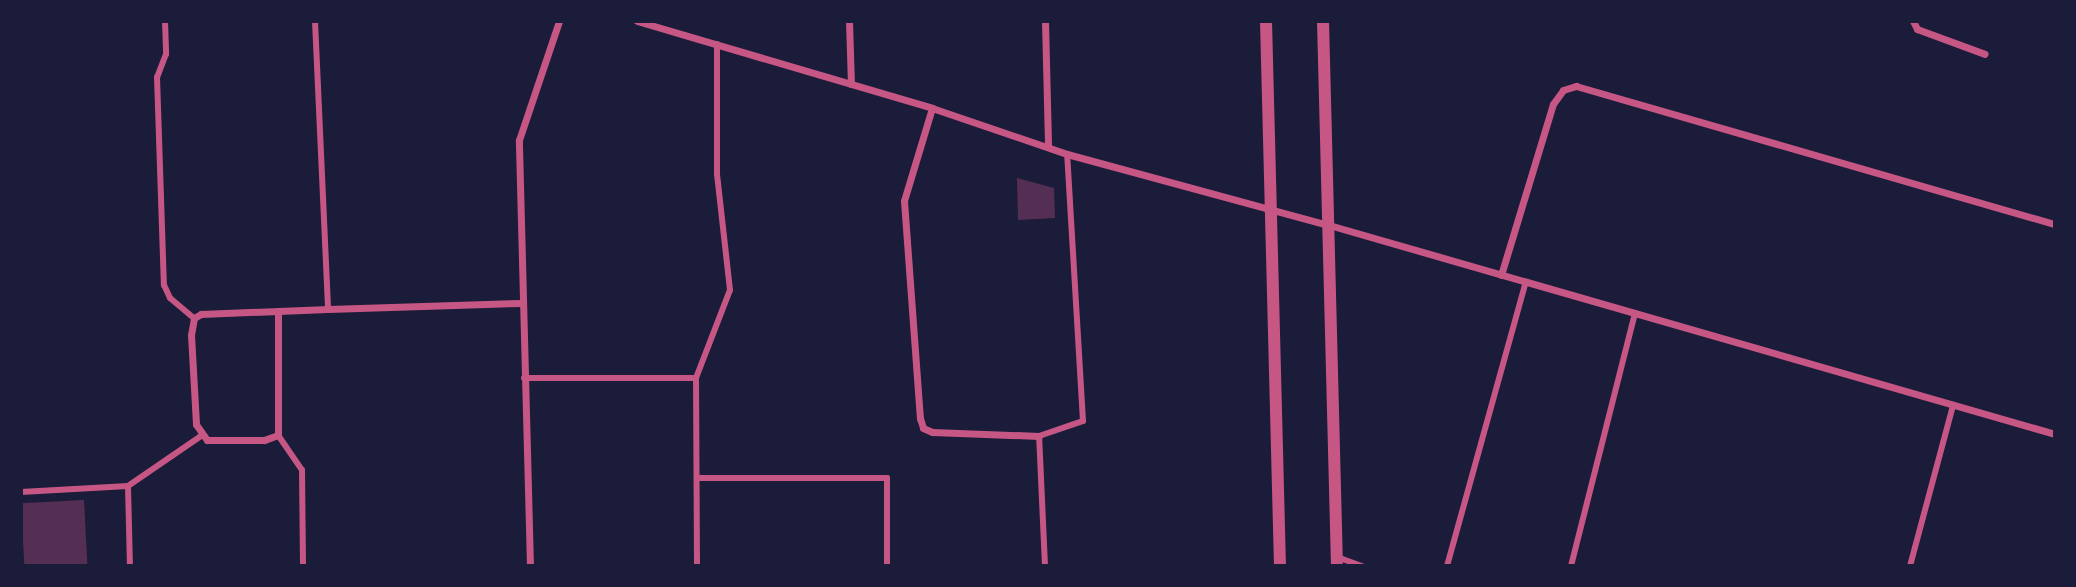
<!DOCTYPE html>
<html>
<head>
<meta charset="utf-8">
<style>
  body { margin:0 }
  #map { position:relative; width:2076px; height:587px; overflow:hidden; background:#1b1b3a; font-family:Merriweather,serif }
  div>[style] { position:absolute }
  .building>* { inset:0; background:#542f53; transform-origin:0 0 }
  .pedestrian>* { height:6px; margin:-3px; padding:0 3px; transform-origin:3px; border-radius:3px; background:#c65784 }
  .minor>* { height:7px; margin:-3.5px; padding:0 3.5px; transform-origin:3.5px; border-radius:3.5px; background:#c65784 }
  .tertiary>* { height:12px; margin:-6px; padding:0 6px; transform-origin:6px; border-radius:6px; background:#c65784 }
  span { translate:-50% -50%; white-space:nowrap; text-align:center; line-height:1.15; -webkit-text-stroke:7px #1b1b3a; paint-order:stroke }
  .frame { position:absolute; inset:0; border:23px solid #1b1b3a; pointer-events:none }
</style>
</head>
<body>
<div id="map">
  <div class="building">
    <i style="clip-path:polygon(1017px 178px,1054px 188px,1055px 218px,1018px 220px)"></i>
    <i style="left:84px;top:500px;width:66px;height:63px;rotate:87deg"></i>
  </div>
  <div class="pedestrian">
    <i style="left:165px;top:21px;width:33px;rotate:88deg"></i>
    <i style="left:166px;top:54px;width:25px;rotate:111deg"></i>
    <i style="left:157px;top:77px;width:208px;rotate:88.1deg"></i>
    <i style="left:164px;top:285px;width:14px;rotate:65deg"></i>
    <i style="left:170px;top:298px;width:31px;rotate:40deg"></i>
    <i style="left:315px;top:21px;width:288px;rotate:87.4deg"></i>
    <i style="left:524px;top:378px;width:172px"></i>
    <i style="left:278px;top:435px;width:42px;rotate:55.6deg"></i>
    <i style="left:302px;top:470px;width:96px;rotate:89.4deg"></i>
    <i style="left:699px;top:478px;width:188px"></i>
    <i style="left:887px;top:478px;width:88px;rotate:90deg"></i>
    <i style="left:128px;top:486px;width:88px;rotate:-34.4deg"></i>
    <i style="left:128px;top:486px;width:80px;rotate:88.6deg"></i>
    <i style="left:21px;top:492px;width:107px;rotate:-3.2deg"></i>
    <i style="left:1337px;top:557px;width:27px;rotate:20deg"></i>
    <i style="left:697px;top:566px;width:188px;rotate:-90.3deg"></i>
    <i style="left:696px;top:378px;width:94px;rotate:-68.9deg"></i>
    <i style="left:730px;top:290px;width:117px;rotate:-96.4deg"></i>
    <i style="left:717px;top:174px;width:130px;rotate:-90deg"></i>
    <i style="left:1045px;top:566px;width:130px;rotate:-92.6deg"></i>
    <i style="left:1039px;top:436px;width:46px;rotate:-18.8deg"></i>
    <i style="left:1083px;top:421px;width:267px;rotate:-93.4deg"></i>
    <i style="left:1447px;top:566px;width:295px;rotate:-74.5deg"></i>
    <i style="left:1571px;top:566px;width:261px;rotate:-75.8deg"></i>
    <i style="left:1910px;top:566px;width:167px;rotate:-75deg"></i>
  </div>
  <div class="minor">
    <i style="left:637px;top:21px;width:308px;rotate:16.4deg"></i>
    <i style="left:932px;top:108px;width:143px;rotate:18.8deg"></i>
    <i style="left:1067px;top:154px;width:271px;rotate:15.2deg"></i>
    <i style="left:1329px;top:225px;width:755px;rotate:16.06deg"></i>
    <i style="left:849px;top:21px;width:63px;rotate:88.2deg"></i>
    <i style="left:1045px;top:21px;width:126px;rotate:88.6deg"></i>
    <i style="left:1913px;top:21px;width:9px;rotate:63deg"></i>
    <i style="left:1917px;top:29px;width:72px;rotate:20.2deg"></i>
    <i style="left:932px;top:108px;width:97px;rotate:106.8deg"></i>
    <i style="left:904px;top:201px;width:218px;rotate:85.8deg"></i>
    <i style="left:920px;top:418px;width:10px;rotate:73deg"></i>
    <i style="left:923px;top:428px;width:10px;rotate:24deg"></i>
    <i style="left:932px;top:432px;width:107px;rotate:2.1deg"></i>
    <i style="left:1501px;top:275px;width:179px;rotate:-73.1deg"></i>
    <i style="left:1553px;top:104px;width:17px;rotate:-54deg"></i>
    <i style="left:1563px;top:90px;width:14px;rotate:-17deg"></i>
    <i style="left:1576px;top:86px;width:498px;rotate:16.1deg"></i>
    <i style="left:278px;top:311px;width:124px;rotate:90deg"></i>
    <i style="left:278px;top:435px;width:15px;rotate:160deg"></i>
    <i style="left:264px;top:440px;width:57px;rotate:180deg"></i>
    <i style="left:207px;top:440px;width:19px;rotate:-125deg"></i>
    <i style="left:196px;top:424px;width:89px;rotate:-93.2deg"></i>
    <i style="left:191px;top:335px;width:17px;rotate:-80deg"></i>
    <i style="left:194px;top:318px;width:8px;rotate:-30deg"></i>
    <i style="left:201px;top:314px;width:127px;rotate:-2.3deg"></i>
    <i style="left:328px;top:309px;width:194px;rotate:-1.8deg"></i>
    <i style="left:530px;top:566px;width:426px;rotate:-91.5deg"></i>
    <i style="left:519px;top:140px;width:126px;rotate:-71.4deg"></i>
  </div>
  <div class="tertiary">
    <i style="left:1266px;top:21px;width:545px;rotate:88.53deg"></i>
    <i style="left:1323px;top:21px;width:545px;rotate:88.53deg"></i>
  </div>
  <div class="frame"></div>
</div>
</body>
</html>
